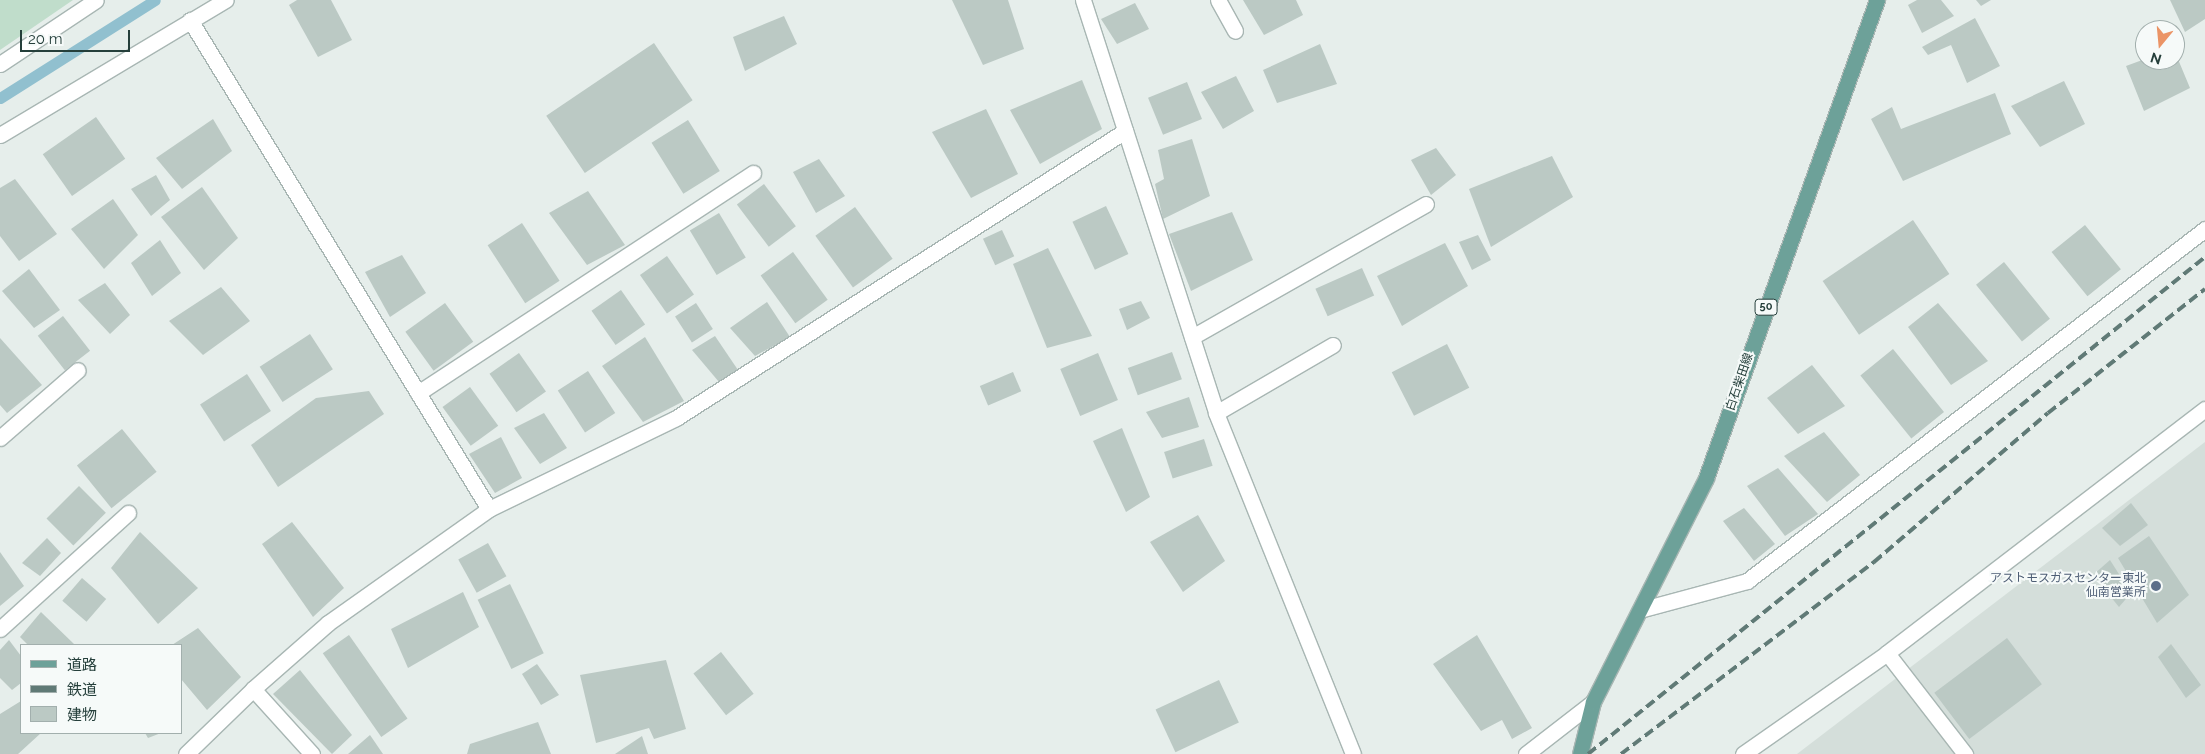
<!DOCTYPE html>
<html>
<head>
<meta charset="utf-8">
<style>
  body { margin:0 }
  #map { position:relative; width:2205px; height:754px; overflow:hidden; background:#e6eeeb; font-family:Raleway,"Noto Sans JP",sans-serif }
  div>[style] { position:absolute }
  .built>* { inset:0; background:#d4deda }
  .green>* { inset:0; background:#c0ddcb }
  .stream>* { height:11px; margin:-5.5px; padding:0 5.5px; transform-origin:5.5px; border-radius:5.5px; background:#91c0cf }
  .building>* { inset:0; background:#bbc9c4; transform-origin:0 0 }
  .roads { filter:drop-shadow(1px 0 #a8b6b3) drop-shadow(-1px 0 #a8b6b3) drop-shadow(0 1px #a8b6b3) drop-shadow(0 -1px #a8b6b3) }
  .street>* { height:15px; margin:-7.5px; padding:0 7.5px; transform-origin:7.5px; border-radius:7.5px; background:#fff }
  .secondary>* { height:15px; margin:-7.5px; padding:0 7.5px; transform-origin:7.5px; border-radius:7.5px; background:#fff }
  .primary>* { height:15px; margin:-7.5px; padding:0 7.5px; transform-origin:7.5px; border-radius:7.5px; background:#6da199 }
  .rail>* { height:4px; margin-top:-2px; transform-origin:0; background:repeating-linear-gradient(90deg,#607a76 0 10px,transparent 0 15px) }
  .dots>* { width:14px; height:14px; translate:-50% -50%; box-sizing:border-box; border:2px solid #f6faf9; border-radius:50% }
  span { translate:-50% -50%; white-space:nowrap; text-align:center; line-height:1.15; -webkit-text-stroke:4px #f6faf9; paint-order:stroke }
  .shield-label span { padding:1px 4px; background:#f6faf9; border:1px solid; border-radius:4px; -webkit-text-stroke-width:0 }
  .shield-label { font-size:11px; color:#253f3b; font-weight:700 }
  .street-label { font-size:12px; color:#253f3b }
  .service-label { font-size:12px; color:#4e5e75 }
  .right { translate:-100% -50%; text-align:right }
  .legend { position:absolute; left:20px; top:644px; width:162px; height:90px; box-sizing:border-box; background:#f6faf9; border:1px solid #a2afad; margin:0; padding:6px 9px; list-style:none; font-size:15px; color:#253f3b }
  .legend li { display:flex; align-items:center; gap:10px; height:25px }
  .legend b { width:25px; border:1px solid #a2afad }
  .north { position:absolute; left:2135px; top:20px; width:50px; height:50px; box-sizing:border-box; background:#f6faf9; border:1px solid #a2afad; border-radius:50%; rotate:197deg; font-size:14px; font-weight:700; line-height:20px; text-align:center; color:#253f3b }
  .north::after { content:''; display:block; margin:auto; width:18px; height:22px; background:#eb9466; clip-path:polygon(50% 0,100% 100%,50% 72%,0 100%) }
  .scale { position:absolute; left:20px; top:30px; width:110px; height:22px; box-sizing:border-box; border:2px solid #253f3b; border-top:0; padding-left:6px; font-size:15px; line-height:18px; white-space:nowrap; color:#253f3b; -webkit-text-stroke:4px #f6faf9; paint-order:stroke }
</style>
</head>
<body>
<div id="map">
  <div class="built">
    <i style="clip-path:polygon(2205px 442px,2205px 754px,1797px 754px)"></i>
  </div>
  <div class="green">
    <i style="clip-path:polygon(0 0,73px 0,0 50px)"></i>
  </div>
  <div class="stream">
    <i style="left:0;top:98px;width:183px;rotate:-32.3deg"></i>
  </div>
  <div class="building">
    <i style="clip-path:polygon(297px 0,331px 0,352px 40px,318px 57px,289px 5px)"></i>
    <i style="clip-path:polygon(952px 0,1008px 0,1024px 49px,983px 65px)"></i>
    <i style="clip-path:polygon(1243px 0,1296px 0,1303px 15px,1264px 35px)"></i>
    <i style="clip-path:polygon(1917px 0,1941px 0,1954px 16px,1922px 33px,1908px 5px)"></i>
    <i style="clip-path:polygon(1976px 0,1991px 0,1981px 6px)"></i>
    <i style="clip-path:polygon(2170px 0,2205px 0,2205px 19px,2185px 32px)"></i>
    <i style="clip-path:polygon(1135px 3px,1149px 29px,1117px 44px,1101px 19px)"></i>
    <i style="clip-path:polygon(784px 16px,797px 44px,745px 71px,733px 37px)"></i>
    <i style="clip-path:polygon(1975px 18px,2000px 66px,1967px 83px,1951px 45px,1928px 55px,1922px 47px)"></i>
    <i style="left:654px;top:43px;width:69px;height:130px;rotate:56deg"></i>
    <i style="clip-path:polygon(1320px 44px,1337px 84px,1277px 103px,1263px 70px)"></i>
    <i style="clip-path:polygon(2175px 52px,2190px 88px,2144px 111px,2126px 66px,2145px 59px,2175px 60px)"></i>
    <i style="clip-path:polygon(1236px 76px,1254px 111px,1223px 129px,1201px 92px)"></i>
    <i style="clip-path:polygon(1082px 80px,1102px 129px,1040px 164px,1010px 110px)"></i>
    <i style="clip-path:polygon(2064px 81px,2085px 124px,2040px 147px,2011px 106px)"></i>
    <i style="left:1187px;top:82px;width:40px;height:42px;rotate:68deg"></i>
    <i style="clip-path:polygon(1995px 93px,2011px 134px,1903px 181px,1871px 119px,1892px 107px,1901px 129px)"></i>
    <i style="clip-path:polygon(986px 109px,1018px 174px,971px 198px,932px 132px)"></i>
    <i style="left:96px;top:117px;width:51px;height:65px;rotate:55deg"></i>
    <i style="clip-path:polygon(213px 119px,232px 151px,182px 189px,156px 158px)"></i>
    <i style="left:688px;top:120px;width:60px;height:43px;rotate:58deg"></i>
    <i style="clip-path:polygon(1192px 139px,1210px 196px,1163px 219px,1155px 184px,1164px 179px,1158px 150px)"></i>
    <i style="clip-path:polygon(1436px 148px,1456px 175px,1431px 195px,1411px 160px)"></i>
    <i style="clip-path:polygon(1552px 156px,1573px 197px,1491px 247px,1469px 189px)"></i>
    <i style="clip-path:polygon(819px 159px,845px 196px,816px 213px,793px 172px)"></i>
    <i style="clip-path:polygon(156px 175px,170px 200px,151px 216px,131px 189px)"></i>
    <i style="clip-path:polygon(15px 179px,57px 234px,19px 261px,0 236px,0 188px)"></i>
    <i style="left:764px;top:184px;width:53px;height:34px;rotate:53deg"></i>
    <i style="clip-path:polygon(202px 187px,238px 238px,204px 270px,161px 217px)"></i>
    <i style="clip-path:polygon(588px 191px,625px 245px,587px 265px,549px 213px)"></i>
    <i style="clip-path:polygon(113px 199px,138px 235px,104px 269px,71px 229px)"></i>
    <i style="left:1106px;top:206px;width:53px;height:37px;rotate:65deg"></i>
    <i style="left:855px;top:207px;width:64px;height:49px;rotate:54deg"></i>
    <i style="clip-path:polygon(1232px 212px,1253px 260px,1191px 291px,1169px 234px)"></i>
    <i style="left:719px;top:213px;width:52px;height:34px;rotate:59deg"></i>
    <i style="left:1913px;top:220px;width:65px;height:109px;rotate:56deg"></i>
    <i style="left:522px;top:223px;width:69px;height:41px;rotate:57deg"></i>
    <i style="left:2085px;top:225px;width:57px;height:43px;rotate:51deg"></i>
    <i style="left:1002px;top:230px;width:29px;height:21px;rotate:65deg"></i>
    <i style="clip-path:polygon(1478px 235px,1491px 260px,1472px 270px,1459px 242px)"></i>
    <i style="clip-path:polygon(160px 240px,181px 273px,152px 296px,131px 263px)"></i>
    <i style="clip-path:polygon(1445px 243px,1468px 286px,1402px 326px,1377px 276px)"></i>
    <i style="clip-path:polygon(1048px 248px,1092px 336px,1047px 348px,1013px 264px)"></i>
    <i style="left:793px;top:252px;width:59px;height:40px;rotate:54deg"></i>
    <i style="clip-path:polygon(402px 255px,426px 293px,390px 317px,365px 272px)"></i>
    <i style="left:667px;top:256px;width:47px;height:33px;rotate:55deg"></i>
    <i style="left:2004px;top:262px;width:73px;height:36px;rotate:51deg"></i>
    <i style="left:1362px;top:268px;width:30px;height:51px;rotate:66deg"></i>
    <i style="clip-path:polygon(29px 269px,60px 310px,34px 328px,2px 291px)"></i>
    <i style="clip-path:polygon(105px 283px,130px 315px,110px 334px,78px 300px)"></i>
    <i style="clip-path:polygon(221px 287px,250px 321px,203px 355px,169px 321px)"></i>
    <i style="left:621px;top:290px;width:42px;height:36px;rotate:55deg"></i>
    <i style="clip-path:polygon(1141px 301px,1150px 318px,1127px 330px,1119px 309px)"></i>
    <i style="clip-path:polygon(767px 302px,790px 337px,755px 356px,730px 328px)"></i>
    <i style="left:445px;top:303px;width:48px;height:49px;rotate:54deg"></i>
    <i style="left:696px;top:303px;width:31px;height:25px;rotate:57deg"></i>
    <i style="clip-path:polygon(1938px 303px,1988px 361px,1951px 385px,1908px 327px)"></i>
    <i style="left:63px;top:316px;width:44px;height:32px;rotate:52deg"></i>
    <i style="left:310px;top:334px;width:42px;height:60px;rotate:57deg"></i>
    <i style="clip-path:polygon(715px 336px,738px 370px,719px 382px,692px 350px)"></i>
    <i style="clip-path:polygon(645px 337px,684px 401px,643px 422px,602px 366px)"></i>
    <i style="clip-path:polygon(0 338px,42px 385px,7px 413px,0 405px)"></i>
    <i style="left:1447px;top:344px;width:49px;height:62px;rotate:63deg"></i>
    <i style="left:1893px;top:349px;width:81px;height:42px;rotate:51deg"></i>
    <i style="left:1172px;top:352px;width:29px;height:47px;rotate:70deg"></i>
    <i style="left:519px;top:353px;width:47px;height:36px;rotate:55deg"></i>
    <i style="left:1098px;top:353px;width:51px;height:41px;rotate:67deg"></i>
    <i style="clip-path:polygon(1812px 365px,1845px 406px,1798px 434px,1767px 398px)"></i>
    <i style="left:588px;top:371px;width:50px;height:36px;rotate:57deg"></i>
    <i style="left:1013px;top:372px;width:21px;height:36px;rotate:67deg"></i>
    <i style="left:247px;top:374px;width:44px;height:56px;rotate:57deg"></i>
    <i style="left:470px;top:387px;width:48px;height:34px;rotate:54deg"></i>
    <i style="clip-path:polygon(369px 391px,384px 414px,278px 487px,251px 445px,316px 398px)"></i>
    <i style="clip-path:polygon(1189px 397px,1199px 427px,1162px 438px,1146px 412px)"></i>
    <i style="clip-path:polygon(544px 413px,567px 448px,540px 464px,514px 428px)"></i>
    <i style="clip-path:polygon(1122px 428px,1150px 497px,1126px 512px,1093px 441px)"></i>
    <i style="left:122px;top:429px;width:55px;height:58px;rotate:51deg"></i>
    <i style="clip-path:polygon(1824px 432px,1860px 475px,1827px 502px,1784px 456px)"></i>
    <i style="clip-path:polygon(501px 437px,522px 478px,495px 493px,469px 454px)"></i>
    <i style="left:1204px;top:439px;width:28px;height:42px;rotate:72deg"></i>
    <i style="clip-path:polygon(1778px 468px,1818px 514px,1785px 536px,1747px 486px)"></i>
    <i style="left:79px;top:486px;width:38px;height:46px;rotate:45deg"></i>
    <i style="clip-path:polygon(2131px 503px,2148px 525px,2120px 546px,2102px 528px)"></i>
    <i style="clip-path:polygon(1744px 508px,1775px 544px,1754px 561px,1723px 521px)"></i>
    <i style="clip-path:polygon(1198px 515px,1225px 561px,1183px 592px,1150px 542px)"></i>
    <i style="clip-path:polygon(292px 522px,344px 588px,313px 617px,262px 544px)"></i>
    <i style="clip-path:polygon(140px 532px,198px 588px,158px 624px,111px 568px)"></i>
    <i style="clip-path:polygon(2149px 536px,2189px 595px,2157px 623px,2118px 558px)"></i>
    <i style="clip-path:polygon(47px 538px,61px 553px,40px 576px,22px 563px)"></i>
    <i style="left:488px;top:543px;width:38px;height:34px;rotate:61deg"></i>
    <i style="clip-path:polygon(0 552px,24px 586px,0 606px)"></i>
    <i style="clip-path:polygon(2110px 560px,2131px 593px,2119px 607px,2093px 575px)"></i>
    <i style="left:82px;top:578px;width:32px;height:30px;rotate:41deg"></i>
    <i style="left:510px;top:584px;width:77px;height:36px;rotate:64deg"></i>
    <i style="clip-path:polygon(463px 592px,479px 627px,408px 668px,391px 629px)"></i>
    <i style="clip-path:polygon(41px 612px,75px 645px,28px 645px,20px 637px)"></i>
    <i style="clip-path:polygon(198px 628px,241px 677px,207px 710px,181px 679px,181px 645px,172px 645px)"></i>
    <i style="left:349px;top:635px;width:102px;height:32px;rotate:55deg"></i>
    <i style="clip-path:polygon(1477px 635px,1532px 728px,1512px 739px,1502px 720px,1481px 731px,1433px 664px)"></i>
    <i style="left:2007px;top:638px;width:58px;height:91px;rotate:53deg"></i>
    <i style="clip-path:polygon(9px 640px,21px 656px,21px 683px,12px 690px,0 678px,0 650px)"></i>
    <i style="clip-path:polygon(2171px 644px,2201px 685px,2186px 698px,2158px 657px)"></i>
    <i style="left:721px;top:652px;width:53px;height:35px;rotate:52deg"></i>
    <i style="clip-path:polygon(666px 660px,686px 729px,654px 739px,649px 728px,596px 743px,580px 675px)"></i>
    <i style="clip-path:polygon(537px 664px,559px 695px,541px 705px,522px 674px)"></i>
    <i style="clip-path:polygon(300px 670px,352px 735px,332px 754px,273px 694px)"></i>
    <i style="left:1219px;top:680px;width:47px;height:70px;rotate:65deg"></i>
    <i style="clip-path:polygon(21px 701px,21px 733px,41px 733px,18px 754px,0 754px,0 714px)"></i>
    <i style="clip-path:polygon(538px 722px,551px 754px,467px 754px,470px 744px)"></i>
    <i style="clip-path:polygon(145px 733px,161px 733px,148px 738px)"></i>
    <i style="clip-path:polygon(370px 735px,383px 754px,348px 754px)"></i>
    <i style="clip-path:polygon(642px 736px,648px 754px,615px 754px)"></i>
  </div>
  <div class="roads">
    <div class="street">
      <i style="left:1083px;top:0;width:434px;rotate:72.1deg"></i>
      <i style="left:1216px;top:413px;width:367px;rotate:68.1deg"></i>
      <i style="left:1218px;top:0;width:35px;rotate:61deg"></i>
      <i style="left:190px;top:20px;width:573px;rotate:58.56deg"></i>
      <i style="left:0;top:64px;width:115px;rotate:-33.7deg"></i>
      <i style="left:1192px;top:337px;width:269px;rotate:-29.6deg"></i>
      <i style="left:418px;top:393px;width:401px;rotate:-33.3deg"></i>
      <i style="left:1216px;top:413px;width:135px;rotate:-30.2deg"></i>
      <i style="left:0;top:438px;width:103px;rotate:-41.1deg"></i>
      <i style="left:1643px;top:609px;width:108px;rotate:-15.1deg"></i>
      <i style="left:1747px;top:581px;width:578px;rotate:-37.54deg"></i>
      <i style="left:0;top:629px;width:173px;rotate:-42.2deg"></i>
      <i style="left:1887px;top:653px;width:128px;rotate:52.3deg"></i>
      <i style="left:186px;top:754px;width:93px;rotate:-44.1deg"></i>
      <i style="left:312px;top:754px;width:88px;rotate:-132.2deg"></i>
      <i style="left:253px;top:689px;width:100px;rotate:-41.3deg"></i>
      <i style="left:328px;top:623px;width:197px;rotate:-35.3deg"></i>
      <i style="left:489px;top:509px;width:208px;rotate:-25.9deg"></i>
      <i style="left:676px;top:418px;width:533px;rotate:-32.59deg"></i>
      <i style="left:1526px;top:754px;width:85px;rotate:-37.8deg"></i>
      <i style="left:1743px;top:754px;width:176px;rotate:-35deg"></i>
      <i style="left:1887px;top:653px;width:401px;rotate:-37.5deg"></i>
    </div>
    <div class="secondary">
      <i style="left:0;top:135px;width:263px;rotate:-30.9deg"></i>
    </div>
    <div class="primary">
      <i style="left:1580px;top:754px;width:54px;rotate:-76deg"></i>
      <i style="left:1593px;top:702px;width:251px;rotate:-63.2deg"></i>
      <i style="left:1706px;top:478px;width:508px;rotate:-70.32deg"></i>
    </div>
  </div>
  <div class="rail">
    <i style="left:1588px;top:754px;width:792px;rotate:-38.85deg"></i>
    <i style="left:1621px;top:754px;width:318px;rotate:-37.2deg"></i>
    <i style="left:1874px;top:562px;width:229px;rotate:-40.6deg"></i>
    <i style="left:2048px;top:413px;width:200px;rotate:-38.3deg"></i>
  </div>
  <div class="dots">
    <i style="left:2156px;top:586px;background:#5c6f8a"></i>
  </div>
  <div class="shield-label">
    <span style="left:1766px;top:307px">50</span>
  </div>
  <div class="street-label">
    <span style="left:1740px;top:382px;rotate:-71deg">白石柴田線</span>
  </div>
  <div class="service-label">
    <span class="right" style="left:2146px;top:586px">アストモスガスセンター東北<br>仙南営業所</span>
  </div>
  <ul class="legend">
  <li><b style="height:6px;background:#6da199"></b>道路</li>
  <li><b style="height:6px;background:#607a76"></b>鉄道</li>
  <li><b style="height:14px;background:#bbc9c4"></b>建物</li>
  </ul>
  <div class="north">N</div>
  <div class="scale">20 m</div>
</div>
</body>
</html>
